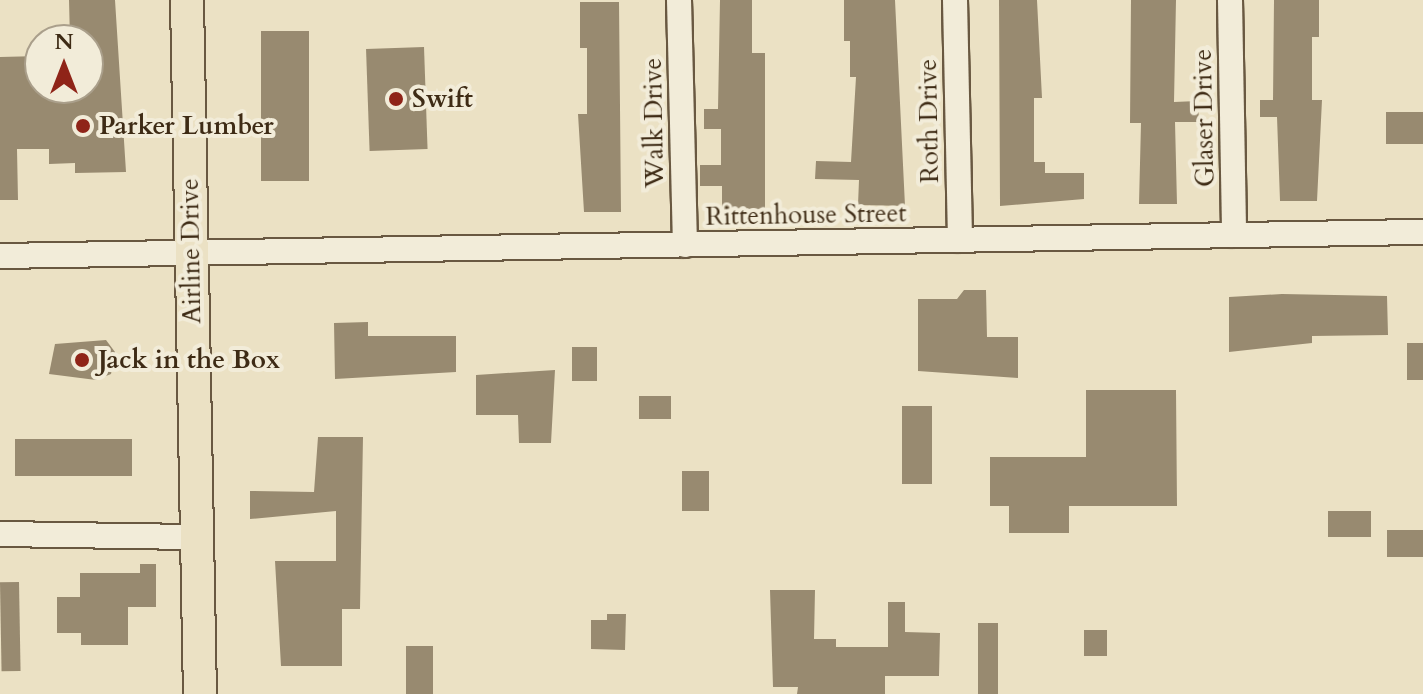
<!DOCTYPE html>
<html>
<head>
<meta charset="utf-8">
<style>
  body { margin:0 }
  #map { position:relative; width:1423px; height:694px; overflow:hidden; background:#ebe1c4; font-family:Cardo,serif }
  div>[style] { position:absolute }
  .building>* { inset:0; background:#988a70; transform-origin:0 0 }
  .roads { filter:drop-shadow(2px 0 #695841) drop-shadow(-2px 0 #695841) drop-shadow(0 2px #695841) drop-shadow(0 -2px #695841) }
  .minor>* { height:24px; margin:-12px; padding:0 12px; transform-origin:12px; border-radius:12px; background:#f2ecd9 }
  .major>* { height:32px; margin:-16px; padding:0 16px; transform-origin:16px; border-radius:16px; background:#ebe1c4 }
  .dots>* { width:22px; height:22px; translate:-50% -50%; box-sizing:border-box; border:4px solid #f2ecd9; border-radius:50% }
  span { translate:-50% -50%; white-space:nowrap; text-align:center; line-height:1.15; -webkit-text-stroke:8px #f2ecd9; paint-order:stroke }
  .poi-label { font-size:26px; color:#3e2b15; font-weight:700 }
  .left { translate:0 -50%; text-align:left }
  .street-label { font-size:26px; color:#3e2b15 }
  .north { position:absolute; left:24px; top:24px; width:80px; height:80px; box-sizing:border-box; background:#f2ecd9; border:2px solid #aa9f8b; border-radius:50%; rotate:0deg; font-size:22px; font-weight:700; line-height:32px; text-align:center; color:#3e2b15 }
  .north::after { content:''; display:block; margin:auto; width:28px; height:36px; background:#8f2418; clip-path:polygon(50% 0,100% 100%,50% 72%,0 100%) }
</style>
</head>
<body>
<div id="map">
  <div class="building">
    <i style="clip-path:polygon(69px 0,115px 0,126px 172px,75px 173px,75px 163px,49px 164px,49px 149px,17px 149px,18px 200px,0 200px,0 57px,40px 56px,40px 88px,88px 88px,88px 40px,70px 40px)"></i>
    <i style="clip-path:polygon(720px 0,752px 0,752px 53px,765px 53px,765px 211px,722px 211px,722px 186px,700px 186px,700px 165px,721px 165px,721px 129px,704px 129px,704px 109px,718px 109px)"></i>
    <i style="clip-path:polygon(844px 0,895px 0,905px 206px,858px 205px,859px 180px,815px 179px,816px 161px,851px 162px,856px 77px,850px 77px,850px 41px,844px 41px)"></i>
    <i style="clip-path:polygon(999px 0,1037px 0,1042px 98px,1034px 98px,1034px 162px,1045px 162px,1045px 173px,1084px 173px,1084px 199px,1000px 206px)"></i>
    <i style="clip-path:polygon(1131px 0,1176px 0,1174px 102px,1198px 101px,1199px 122px,1175px 122px,1177px 204px,1139px 204px,1141px 123px,1130px 123px)"></i>
    <i style="clip-path:polygon(1274px 0,1319px 0,1319px 37px,1312px 37px,1312px 100px,1322px 100px,1317px 201px,1280px 201px,1277px 117px,1260px 117px,1260px 100px,1273px 100px)"></i>
    <i style="clip-path:polygon(580px 2px,619px 2px,621px 212px,584px 212px,578px 114px,587px 114px,587px 48px,580px 48px)"></i>
    <i style="left:261px;top:31px;width:48px;height:150px"></i>
    <i style="left:424px;top:47px;width:102px;height:58px;rotate:88deg"></i>
    <i style="left:1386px;top:112px;width:37px;height:32px"></i>
    <i style="clip-path:polygon(964px 290px,986px 290px,987px 337px,1018px 337px,1018px 378px,918px 371px,918px 299px,957px 299px)"></i>
    <i style="clip-path:polygon(1282px 294px,1387px 296px,1388px 335px,1312px 336px,1312px 343px,1229px 352px,1229px 297px)"></i>
    <i style="clip-path:polygon(368px 322px,368px 336px,456px 336px,456px 372px,335px 379px,334px 323px)"></i>
    <i style="clip-path:polygon(106px 340px,115px 352px,111px 374px,96px 380px,49px 374px,55px 344px)"></i>
    <i style="left:1407px;top:343px;width:16px;height:37px"></i>
    <i style="left:572px;top:347px;width:25px;height:34px"></i>
    <i style="clip-path:polygon(555px 370px,551px 443px,519px 443px,518px 415px,476px 415px,476px 375px)"></i>
    <i style="clip-path:polygon(1086px 390px,1176px 390px,1177px 506px,1069px 506px,1069px 533px,1009px 533px,1009px 506px,990px 506px,990px 457px,1086px 457px)"></i>
    <i style="left:639px;top:396px;width:32px;height:23px"></i>
    <i style="left:902px;top:406px;width:30px;height:78px"></i>
    <i style="clip-path:polygon(318px 437px,363px 437px,360px 609px,342px 609px,342px 666px,281px 666px,275px 561px,336px 561px,336px 511px,250px 519px,250px 491px,314px 492px)"></i>
    <i style="left:132px;top:439px;width:37px;height:117px;rotate:90deg"></i>
    <i style="left:709px;top:471px;width:40px;height:27px;rotate:90deg"></i>
    <i style="left:1328px;top:511px;width:43px;height:26px"></i>
    <i style="left:1387px;top:530px;width:36px;height:27px"></i>
    <i style="clip-path:polygon(140px 564px,156px 564px,156px 607px,128px 607px,128px 645px,81px 645px,81px 633px,57px 633px,57px 597px,80px 597px,80px 573px,140px 573px)"></i>
    <i style="left:19px;top:582px;width:89px;height:19px;rotate:89deg"></i>
    <i style="clip-path:polygon(770px 590px,815px 590px,814px 639px,836px 639px,836px 647px,888px 647px,888px 602px,905px 602px,905px 632px,940px 633px,939px 676px,885px 676px,885px 694px,797px 694px,798px 687px,773px 687px)"></i>
    <i style="clip-path:polygon(607px 614px,626px 614px,625px 650px,591px 649px,591px 620px,607px 620px)"></i>
    <i style="left:978px;top:623px;width:20px;height:71px"></i>
    <i style="left:1084px;top:630px;width:23px;height:26px"></i>
    <i style="left:406px;top:646px;width:27px;height:48px"></i>
  </div>
  <div class="roads">
    <div class="minor">
      <i style="left:679px;top:0;width:245px;rotate:88.6deg"></i>
      <i style="left:955px;top:0;width:240px;rotate:88.8deg"></i>
      <i style="left:1230px;top:0;width:235px;rotate:89deg"></i>
      <i style="left:0;top:256px;width:1423px;rotate:-0.97deg"></i>
      <i style="left:0;top:534px;width:198px;rotate:0.9deg"></i>
    </div>
    <div class="major">
      <i style="left:187px;top:0;width:694px;rotate:88.93deg"></i>
    </div>
  </div>
  <div class="dots">
    <i style="left:396px;top:99px;background:#8f2418"></i>
    <i style="left:83px;top:126px;background:#8f2418"></i>
    <i style="left:82px;top:360px;background:#8f2418"></i>
  </div>
  <div class="poi-label">
    <span class="left" style="left:412px;top:99px">Swift</span>
    <span class="left" style="left:99px;top:126px">Parker Lumber</span>
    <span class="left" style="left:98px;top:360px">Jack in the Box</span>
  </div>
  <div class="street-label">
    <span style="left:1204px;top:118px;rotate:-91deg">Glaser Drive</span>
    <span style="left:929px;top:121px;rotate:-91deg">Roth Drive</span>
    <span style="left:654px;top:123px;rotate:-91deg">Walk Drive</span>
    <span style="left:806px;top:215px;rotate:-1deg">Rittenhouse Street</span>
    <span style="left:191px;top:251px;rotate:-91deg">Airline Drive</span>
  </div>
  <div class="north">N</div>
</div>
</body>
</html>
